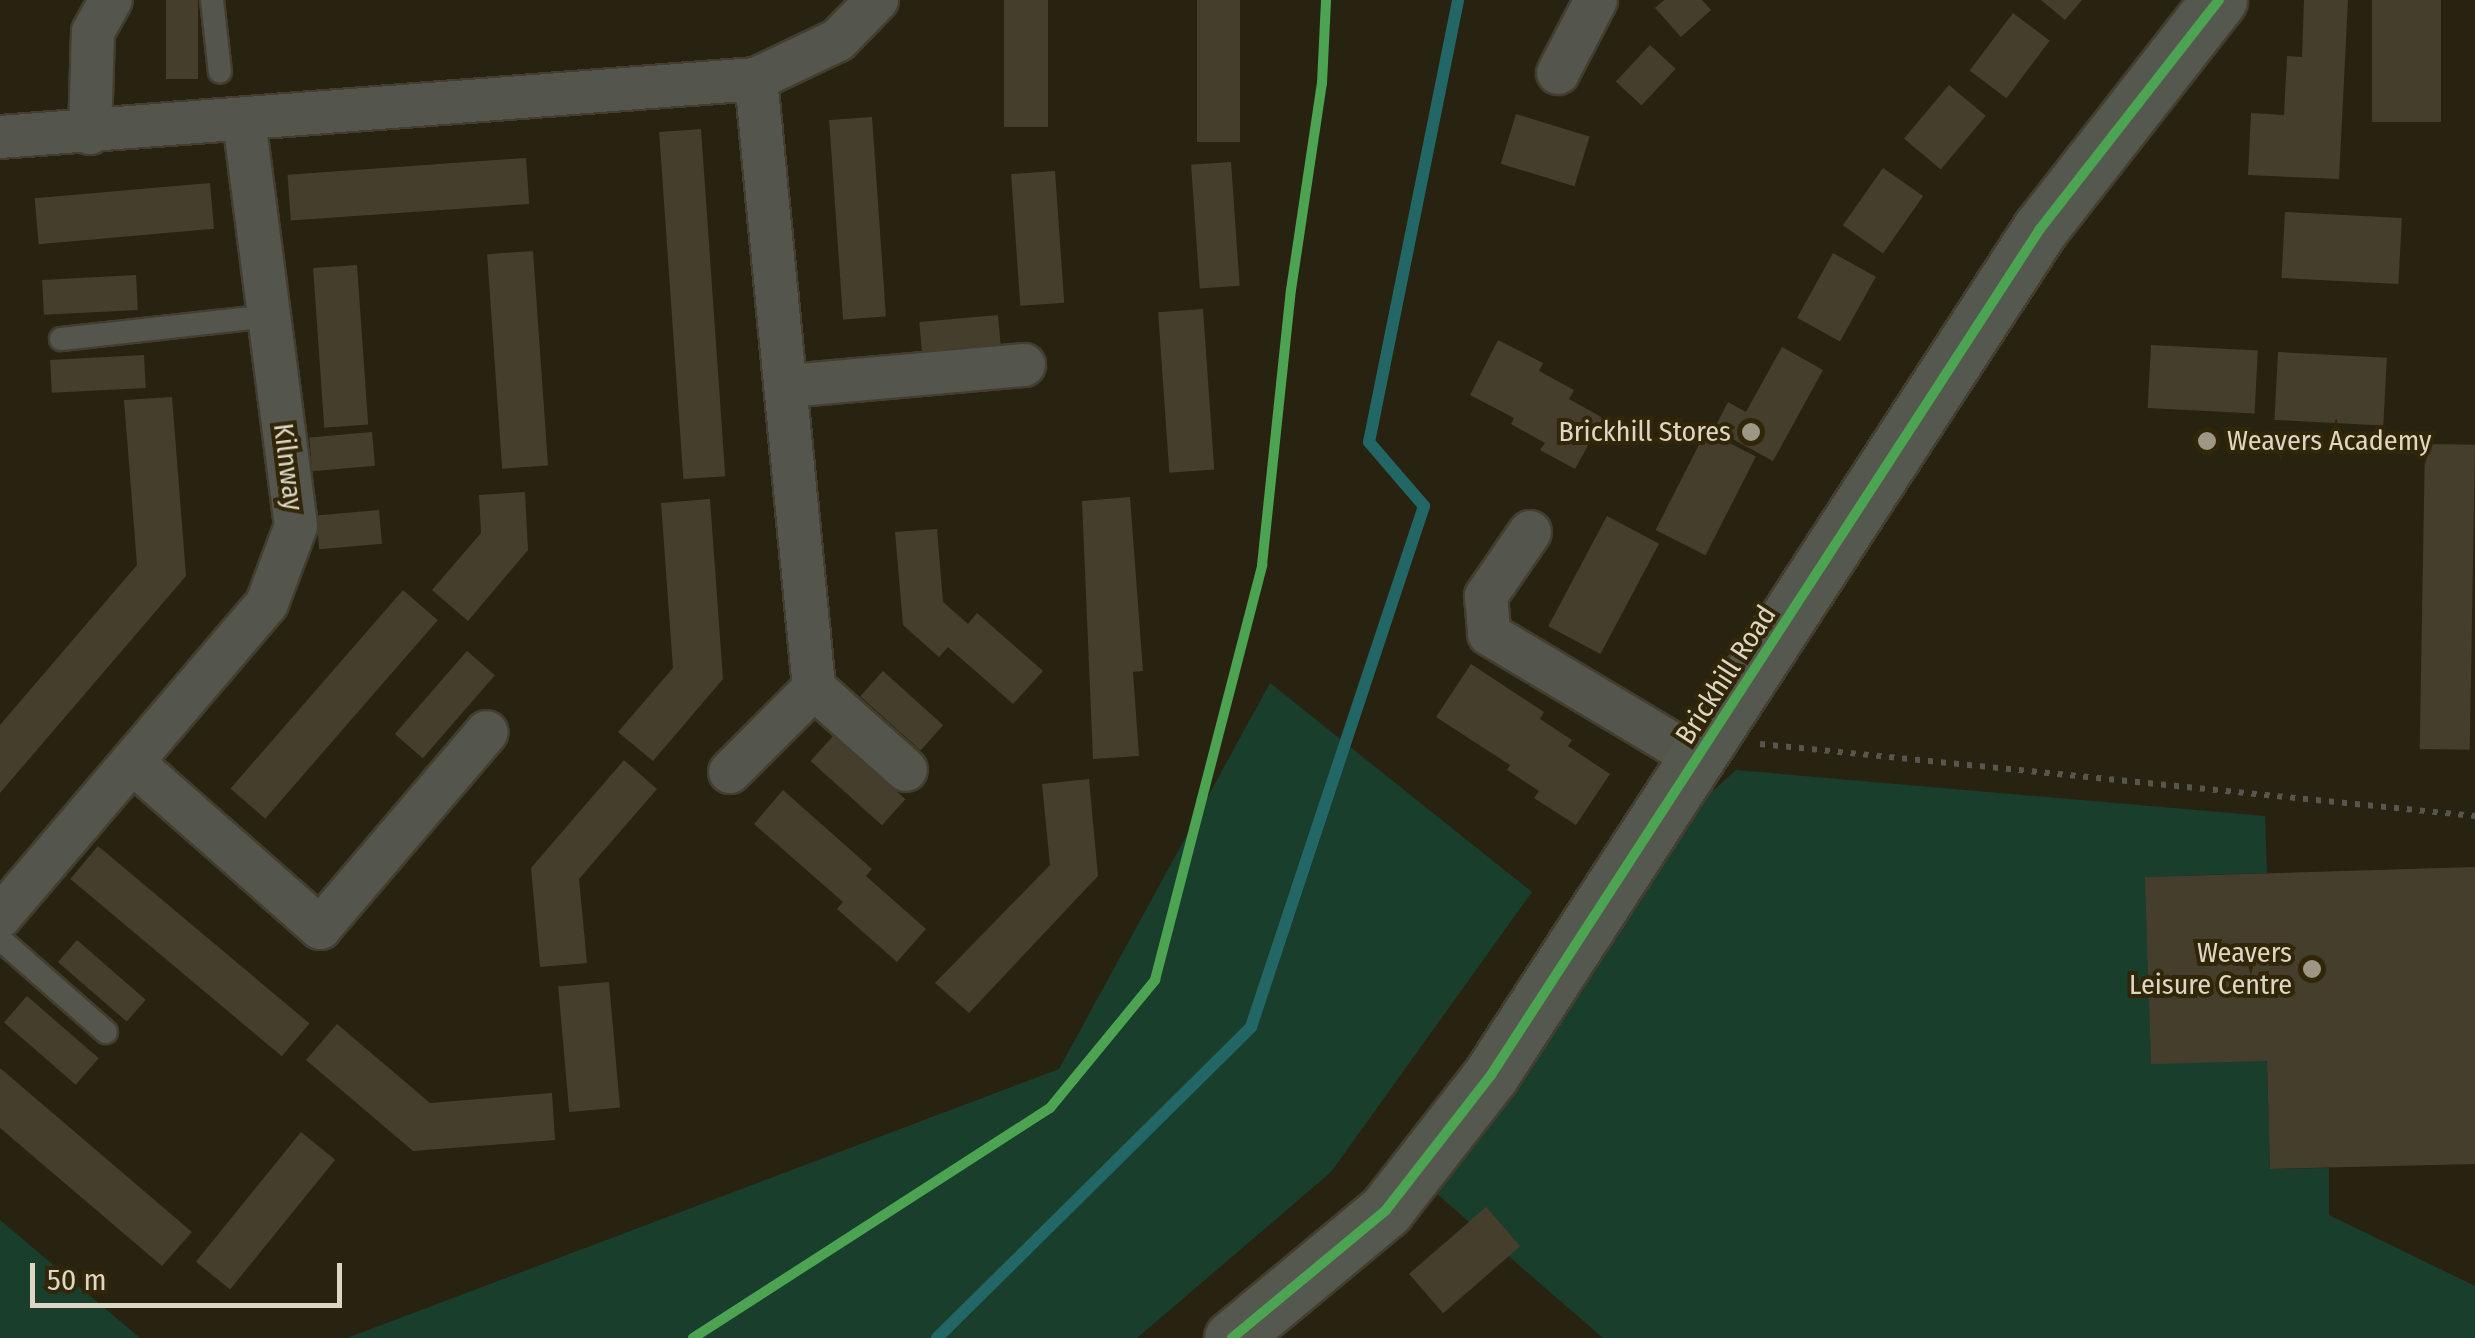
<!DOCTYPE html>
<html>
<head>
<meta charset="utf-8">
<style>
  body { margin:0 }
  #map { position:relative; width:2475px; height:1338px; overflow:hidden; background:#282211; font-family:"Fira Sans Condensed",sans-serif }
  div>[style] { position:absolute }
  .green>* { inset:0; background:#193f2c }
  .stream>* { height:12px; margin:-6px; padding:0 6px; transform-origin:6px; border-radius:6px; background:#226766 }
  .building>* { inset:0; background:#463e2d; transform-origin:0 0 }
  .path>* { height:6px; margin-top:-3px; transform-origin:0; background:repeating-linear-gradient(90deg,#56564d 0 5px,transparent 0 13px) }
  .roads { filter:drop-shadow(2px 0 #433e2f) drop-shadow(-2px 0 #433e2f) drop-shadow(0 2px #433e2f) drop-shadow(0 -2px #433e2f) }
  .lane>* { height:22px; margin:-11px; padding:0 11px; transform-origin:11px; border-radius:11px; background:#54564d }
  .street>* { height:42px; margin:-21px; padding:0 21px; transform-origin:21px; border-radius:21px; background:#54564d }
  .secondary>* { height:55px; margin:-27.5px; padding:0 27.5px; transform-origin:27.5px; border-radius:27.5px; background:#54584e }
  .cycleway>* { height:10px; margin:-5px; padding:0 5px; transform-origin:5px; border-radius:5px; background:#4ca352 }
  .dots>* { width:28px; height:28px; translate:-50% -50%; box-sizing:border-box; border:5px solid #312608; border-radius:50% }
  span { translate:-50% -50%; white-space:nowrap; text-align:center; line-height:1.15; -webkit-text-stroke:8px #312608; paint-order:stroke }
  .poi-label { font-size:28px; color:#ddd6c5 }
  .right { translate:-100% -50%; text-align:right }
  .left { translate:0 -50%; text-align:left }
  .street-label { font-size:28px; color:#ddd6c5 }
  .scale { position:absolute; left:30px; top:1263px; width:312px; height:45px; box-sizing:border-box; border:5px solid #ddd6c5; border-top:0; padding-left:12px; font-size:30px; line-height:35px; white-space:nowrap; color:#ddd6c5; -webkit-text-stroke:8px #312608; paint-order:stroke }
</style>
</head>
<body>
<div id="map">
  <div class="green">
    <i style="clip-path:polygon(1270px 683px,1532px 892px,1331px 1172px,1137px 1338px,347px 1338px,1059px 1069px)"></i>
    <i style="clip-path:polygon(1736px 770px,2265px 816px,2267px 873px,2146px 877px,2151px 1063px,2267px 1061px,2270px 1169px,2329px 1168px,2329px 1215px,2475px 1286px,2475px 1338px,1603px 1338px,1437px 1194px,1697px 805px)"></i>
    <i style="clip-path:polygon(0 1220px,140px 1338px,0 1338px)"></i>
  </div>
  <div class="stream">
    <i style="left:937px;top:1338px;width:442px;rotate:-44.7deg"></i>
    <i style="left:1251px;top:1027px;width:549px;rotate:-71.63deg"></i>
    <i style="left:1424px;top:506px;width:84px;rotate:-130.7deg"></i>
    <i style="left:1369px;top:442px;width:451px;rotate:-78.6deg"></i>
  </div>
  <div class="building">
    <i style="left:166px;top:0;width:32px;height:79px"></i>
    <i style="left:1004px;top:0;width:44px;height:127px"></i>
    <i style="left:1197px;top:0;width:43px;height:142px"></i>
    <i style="clip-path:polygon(1664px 0,1702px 0,1711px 10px,1681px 37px,1655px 8px)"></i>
    <i style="clip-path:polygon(2041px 0,2082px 0,2065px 20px)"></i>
    <i style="clip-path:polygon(2304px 0,2348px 0,2339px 179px,2248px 175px,2251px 113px,2284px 115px,2287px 56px,2302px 57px)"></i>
    <i style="left:2372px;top:0;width:69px;height:122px"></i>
    <i style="left:2013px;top:13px;width:46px;height:72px;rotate:37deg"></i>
    <i style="left:1650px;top:45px;width:35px;height:50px;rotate:43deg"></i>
    <i style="left:1949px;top:85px;width:48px;height:70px;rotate:40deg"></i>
    <i style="left:1516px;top:114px;width:77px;height:52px;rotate:17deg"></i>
    <i style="left:872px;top:117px;width:200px;height:43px;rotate:86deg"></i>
    <i style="left:701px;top:129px;width:348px;height:42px;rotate:86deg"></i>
    <i style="left:526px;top:158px;width:46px;height:239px;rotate:86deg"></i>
    <i style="left:1231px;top:162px;width:124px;height:40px;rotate:86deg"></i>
    <i style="left:1883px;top:168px;width:49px;height:70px;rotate:35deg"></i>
    <i style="left:1055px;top:171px;width:132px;height:44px;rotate:86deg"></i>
    <i style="left:210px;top:183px;width:46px;height:176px;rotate:85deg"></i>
    <i style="left:2285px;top:212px;width:117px;height:66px;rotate:3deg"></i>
    <i style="left:533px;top:251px;width:215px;height:46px;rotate:86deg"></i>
    <i style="left:1833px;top:253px;width:49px;height:74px;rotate:29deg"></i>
    <i style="left:357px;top:265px;width:160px;height:44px;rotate:86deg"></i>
    <i style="left:136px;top:275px;width:35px;height:94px;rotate:87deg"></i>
    <i style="left:1203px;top:309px;width:161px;height:45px;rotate:86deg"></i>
    <i style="left:998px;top:315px;width:35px;height:79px;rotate:85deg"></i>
    <i style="clip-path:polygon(1498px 340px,1543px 363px,1539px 371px,1574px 390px,1569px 399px,1603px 418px,1575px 469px,1540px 450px,1545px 443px,1511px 424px,1514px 418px,1470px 395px)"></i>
    <i style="left:2151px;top:345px;width:107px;height:63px;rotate:3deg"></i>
    <i style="clip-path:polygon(1782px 347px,1823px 370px,1773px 461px,1714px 429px,1728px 402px,1746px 412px)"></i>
    <i style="left:2278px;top:352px;width:109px;height:68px;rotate:3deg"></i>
    <i style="left:144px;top:355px;width:33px;height:94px;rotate:87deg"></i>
    <i style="clip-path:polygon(172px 397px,186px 576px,0 793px,0 725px,137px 565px,124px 400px)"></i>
    <i style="left:1706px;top:431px;width:56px;height:111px;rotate:27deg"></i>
    <i style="left:372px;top:432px;width:34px;height:63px;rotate:85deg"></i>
    <i style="left:2425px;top:444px;width:50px;height:305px;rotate:1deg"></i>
    <i style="clip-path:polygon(525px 492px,528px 550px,468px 621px,432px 590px,481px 533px,479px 495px)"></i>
    <i style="clip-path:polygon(1130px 497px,1143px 671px,1133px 672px,1139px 756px,1093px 759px,1082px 501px)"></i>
    <i style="clip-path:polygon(710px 499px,723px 679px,653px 761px,618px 732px,673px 668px,661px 503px)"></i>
    <i style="left:379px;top:510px;width:34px;height:63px;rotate:85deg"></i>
    <i style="left:1607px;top:516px;width:59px;height:125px;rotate:28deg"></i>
    <i style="clip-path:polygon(937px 529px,943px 602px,968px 624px,977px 613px,1043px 671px,1013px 704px,948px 647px,939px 657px,903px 625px,895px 532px)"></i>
    <i style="left:403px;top:590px;width:46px;height:263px;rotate:41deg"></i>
    <i style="left:467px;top:651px;width:37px;height:110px;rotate:41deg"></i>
    <i style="clip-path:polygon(1471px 664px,1544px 712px,1540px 719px,1572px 740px,1568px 746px,1610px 774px,1576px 825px,1534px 798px,1539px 791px,1507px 770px,1510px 765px,1436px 717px)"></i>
    <i style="left:883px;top:671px;width:81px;height:34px;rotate:42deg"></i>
    <i style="left:834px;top:735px;width:96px;height:35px;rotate:42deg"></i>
    <i style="clip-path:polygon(624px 760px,657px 789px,579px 879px,587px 963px,540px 967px,531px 868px)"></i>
    <i style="clip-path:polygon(1089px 779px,1098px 876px,969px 1013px,935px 983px,1050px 865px,1042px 784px)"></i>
    <i style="clip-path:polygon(783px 790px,872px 869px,866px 876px,926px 929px,897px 962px,837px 909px,843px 902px,754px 824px)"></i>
    <i style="left:98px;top:846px;width:276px;height:43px;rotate:40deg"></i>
    <i style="clip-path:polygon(2475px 867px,2475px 1164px,2270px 1169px,2267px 1061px,2151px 1064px,2145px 877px)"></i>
    <i style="left:77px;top:940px;width:91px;height:29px;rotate:41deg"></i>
    <i style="left:609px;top:982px;width:126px;height:51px;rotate:85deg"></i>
    <i style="left:27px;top:996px;width:95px;height:35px;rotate:41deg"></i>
    <i style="clip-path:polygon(337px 1024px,430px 1103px,552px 1093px,555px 1140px,413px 1151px,306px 1060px)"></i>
    <i style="clip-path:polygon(0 1068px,192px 1232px,162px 1266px,0 1128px)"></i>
    <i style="left:301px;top:1132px;width:44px;height:167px;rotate:39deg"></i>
    <i style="left:1486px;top:1207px;width:52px;height:102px;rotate:49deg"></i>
  </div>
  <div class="path">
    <i style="left:1760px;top:744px;width:719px;rotate:5.75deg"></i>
  </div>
  <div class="roads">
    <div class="lane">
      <i style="left:212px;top:0;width:72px;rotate:83.7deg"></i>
      <i style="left:61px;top:339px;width:209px;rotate:-6.3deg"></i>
      <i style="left:0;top:939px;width:141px;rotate:41.3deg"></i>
    </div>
    <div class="street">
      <i style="left:1558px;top:73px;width:82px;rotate:-62.5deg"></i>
      <i style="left:90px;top:133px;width:101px;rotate:-88.3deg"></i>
      <i style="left:93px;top:32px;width:37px;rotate:-61deg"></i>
      <i style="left:0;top:137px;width:758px;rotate:-4.39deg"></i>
      <i style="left:756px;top:79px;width:91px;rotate:-25.4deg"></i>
      <i style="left:838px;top:40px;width:56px;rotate:-45.7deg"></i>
      <i style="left:788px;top:386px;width:237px;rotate:-5.1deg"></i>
      <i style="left:1530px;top:532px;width:78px;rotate:124.5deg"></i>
      <i style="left:1486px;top:596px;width:38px;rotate:85deg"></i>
      <i style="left:1489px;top:634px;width:244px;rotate:30.9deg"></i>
      <i style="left:814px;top:688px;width:123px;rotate:41.7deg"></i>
      <i style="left:132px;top:762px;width:251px;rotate:41.4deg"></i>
      <i style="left:320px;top:928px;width:257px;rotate:-49.6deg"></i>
      <i style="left:730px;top:772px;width:119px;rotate:-45deg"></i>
      <i style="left:814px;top:688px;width:612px;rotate:-95.44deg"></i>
      <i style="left:0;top:917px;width:412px;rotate:-49.6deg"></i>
      <i style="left:267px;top:603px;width:82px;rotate:-69.4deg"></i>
      <i style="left:296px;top:526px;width:409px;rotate:-97.3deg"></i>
    </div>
    <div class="secondary">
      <i style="left:1232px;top:1338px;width:200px;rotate:-39.7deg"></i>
      <i style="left:1386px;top:1210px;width:171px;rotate:-52.1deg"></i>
      <i style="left:1491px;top:1075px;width:1009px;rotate:-57.02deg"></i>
      <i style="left:2040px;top:229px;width:291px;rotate:-52deg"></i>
    </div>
  </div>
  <div class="cycleway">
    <i style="left:693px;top:1338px;width:425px;rotate:-32.8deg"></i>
    <i style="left:1050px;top:1108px;width:166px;rotate:-50.6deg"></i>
    <i style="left:1155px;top:980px;width:429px;rotate:-75.5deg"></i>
    <i style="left:1262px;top:565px;width:277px;rotate:-84deg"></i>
    <i style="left:1291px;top:290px;width:209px;rotate:-81.5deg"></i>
    <i style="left:1322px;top:83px;width:83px;rotate:-87.2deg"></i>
    <i style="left:1232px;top:1338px;width:200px;rotate:-39.7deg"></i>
    <i style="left:1386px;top:1210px;width:171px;rotate:-52.1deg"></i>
    <i style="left:1491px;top:1075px;width:1009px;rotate:-57.02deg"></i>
    <i style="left:2040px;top:229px;width:291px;rotate:-52deg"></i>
  </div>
  <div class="dots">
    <i style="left:1751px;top:432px;background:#9e9786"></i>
    <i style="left:2207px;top:441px;background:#9e9786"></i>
    <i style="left:2312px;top:969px;background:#9e9786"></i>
  </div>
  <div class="poi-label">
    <span class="right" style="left:1731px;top:432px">Brickhill Stores</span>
    <span class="left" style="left:2227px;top:441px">Weavers Academy</span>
    <span class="right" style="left:2292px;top:969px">Weavers<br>Leisure Centre</span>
  </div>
  <div class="street-label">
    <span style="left:288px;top:467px;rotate:83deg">Kilnway</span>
    <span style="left:1726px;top:675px;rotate:-57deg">Brickhill Road</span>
  </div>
  <div class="scale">50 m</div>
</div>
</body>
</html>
